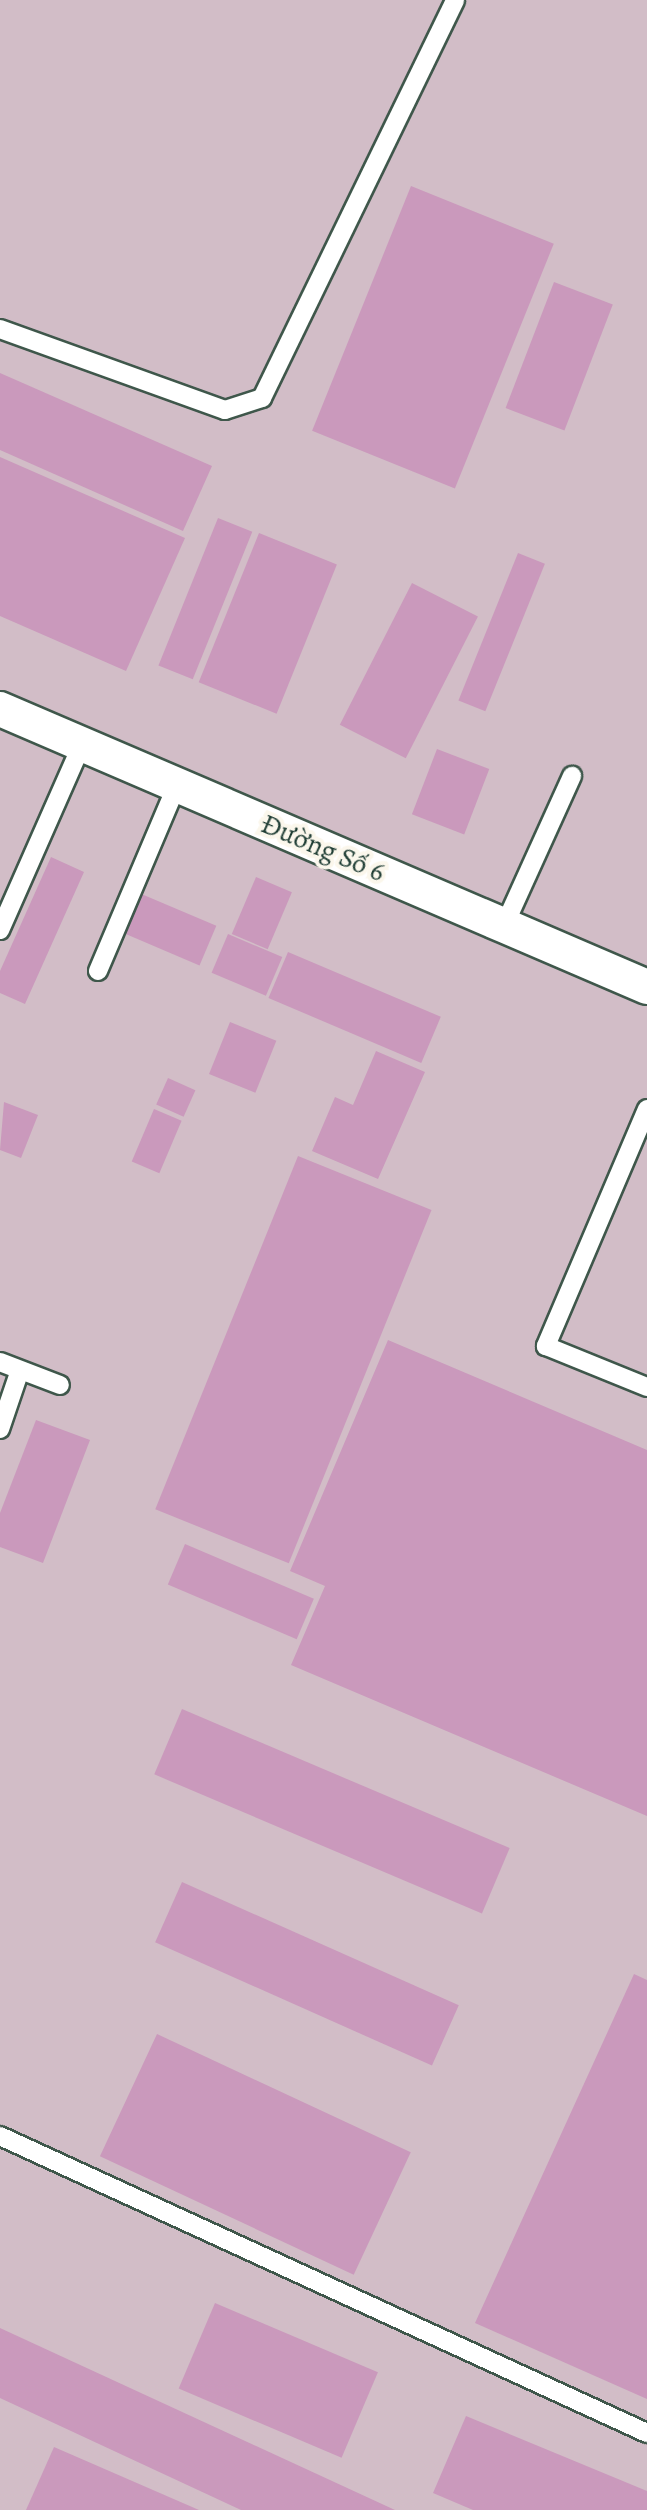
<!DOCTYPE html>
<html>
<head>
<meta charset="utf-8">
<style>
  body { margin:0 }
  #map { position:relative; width:647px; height:2510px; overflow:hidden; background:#f4e8cf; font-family:Alegreya,serif }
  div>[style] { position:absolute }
  .industrial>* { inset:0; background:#d2bdc7; transform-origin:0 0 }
  .building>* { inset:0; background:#ca99bc; transform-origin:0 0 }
  .roads { filter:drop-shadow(2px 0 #3f574b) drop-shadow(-2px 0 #3f574b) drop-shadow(0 2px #3f574b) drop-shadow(0 -2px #3f574b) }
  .service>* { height:18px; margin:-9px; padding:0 9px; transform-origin:9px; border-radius:9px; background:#fff }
  .minor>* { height:34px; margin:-17px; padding:0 17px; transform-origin:17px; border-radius:17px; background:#fff }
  span { translate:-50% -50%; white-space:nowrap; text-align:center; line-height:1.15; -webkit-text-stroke:8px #fbf7ec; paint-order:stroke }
  .street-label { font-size:28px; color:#1f3d34 }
</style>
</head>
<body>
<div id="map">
  <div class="industrial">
    <i style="left:0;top:0;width:647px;height:2510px"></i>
  </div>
  <div class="building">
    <i style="left:411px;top:186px;width:154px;height:264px;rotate:22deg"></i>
    <i style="left:554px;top:282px;width:63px;height:135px;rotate:21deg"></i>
    <i style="clip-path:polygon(0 373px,212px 466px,183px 531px,0 450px)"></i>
    <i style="clip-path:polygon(0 457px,185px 538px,126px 671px,0 616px)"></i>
    <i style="left:218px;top:518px;width:37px;height:159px;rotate:22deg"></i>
    <i style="left:259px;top:533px;width:84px;height:161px;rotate:22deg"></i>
    <i style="left:518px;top:553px;width:29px;height:159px;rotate:22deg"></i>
    <i style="left:412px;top:583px;width:74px;height:159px;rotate:27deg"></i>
    <i style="left:437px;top:749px;width:56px;height:70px;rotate:21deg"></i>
    <i style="clip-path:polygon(51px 857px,84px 872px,25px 1004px,0 993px,0 971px)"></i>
    <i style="left:256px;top:877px;width:39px;height:62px;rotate:23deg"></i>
    <i style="left:139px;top:893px;width:84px;height:43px;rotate:23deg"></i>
    <i style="left:228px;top:934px;width:59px;height:42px;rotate:23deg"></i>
    <i style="left:288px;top:952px;width:166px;height:50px;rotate:23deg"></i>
    <i style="left:230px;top:1022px;width:50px;height:56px;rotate:22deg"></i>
    <i style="clip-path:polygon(376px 1051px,425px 1072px,378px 1179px,312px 1151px,335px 1097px,353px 1105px)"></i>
    <i style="left:168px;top:1078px;width:30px;height:29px;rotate:24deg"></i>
    <i style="clip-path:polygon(4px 1102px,38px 1115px,21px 1158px,0 1150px)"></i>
    <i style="left:154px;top:1109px;width:30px;height:57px;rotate:23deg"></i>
    <i style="left:298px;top:1156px;width:144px;height:381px;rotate:22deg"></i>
    <i style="clip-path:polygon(388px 1340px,647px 1450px,647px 1816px,291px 1665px,325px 1586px,290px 1571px)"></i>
    <i style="clip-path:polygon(36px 1420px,90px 1440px,43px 1563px,0 1547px,0 1513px)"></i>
    <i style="left:185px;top:1544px;width:140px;height:44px;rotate:23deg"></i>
    <i style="left:182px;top:1709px;width:356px;height:71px;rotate:23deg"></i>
    <i style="left:182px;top:1882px;width:303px;height:66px;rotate:24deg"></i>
    <i style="clip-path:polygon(634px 1974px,647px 1980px,647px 2399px,475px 2323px)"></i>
    <i style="left:157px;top:2034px;width:280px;height:135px;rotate:25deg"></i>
    <i style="left:215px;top:2303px;width:177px;height:93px;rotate:23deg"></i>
    <i style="clip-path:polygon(0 2328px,395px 2510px,241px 2510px,0 2398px)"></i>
    <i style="clip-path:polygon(466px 2416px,647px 2491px,647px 2510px,473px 2510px,433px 2493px)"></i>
    <i style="clip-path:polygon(54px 2447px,199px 2510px,26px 2510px)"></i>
  </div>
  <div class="roads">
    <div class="service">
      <i style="left:0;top:329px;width:239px;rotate:19.8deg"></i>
      <i style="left:225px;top:410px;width:39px;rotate:-18deg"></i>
      <i style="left:262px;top:398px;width:442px;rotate:-64.1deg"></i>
      <i style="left:504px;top:926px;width:165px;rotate:-65.6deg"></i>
      <i style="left:0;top:930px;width:203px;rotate:-66.2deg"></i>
      <i style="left:98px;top:971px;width:202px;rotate:-67deg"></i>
      <i style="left:647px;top:1109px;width:258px;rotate:113.1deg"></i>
      <i style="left:546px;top:1346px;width:109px;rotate:22.1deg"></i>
      <i style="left:0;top:1362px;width:64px;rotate:21deg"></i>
      <i style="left:0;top:1429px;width:62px;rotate:-71.3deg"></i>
      <i style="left:0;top:2136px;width:712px;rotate:24.66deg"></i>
    </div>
    <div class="minor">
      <i style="left:0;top:709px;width:704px;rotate:23.25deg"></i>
    </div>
  </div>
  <div class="street-label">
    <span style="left:323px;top:848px;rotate:23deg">Đường Số 6</span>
  </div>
</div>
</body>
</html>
